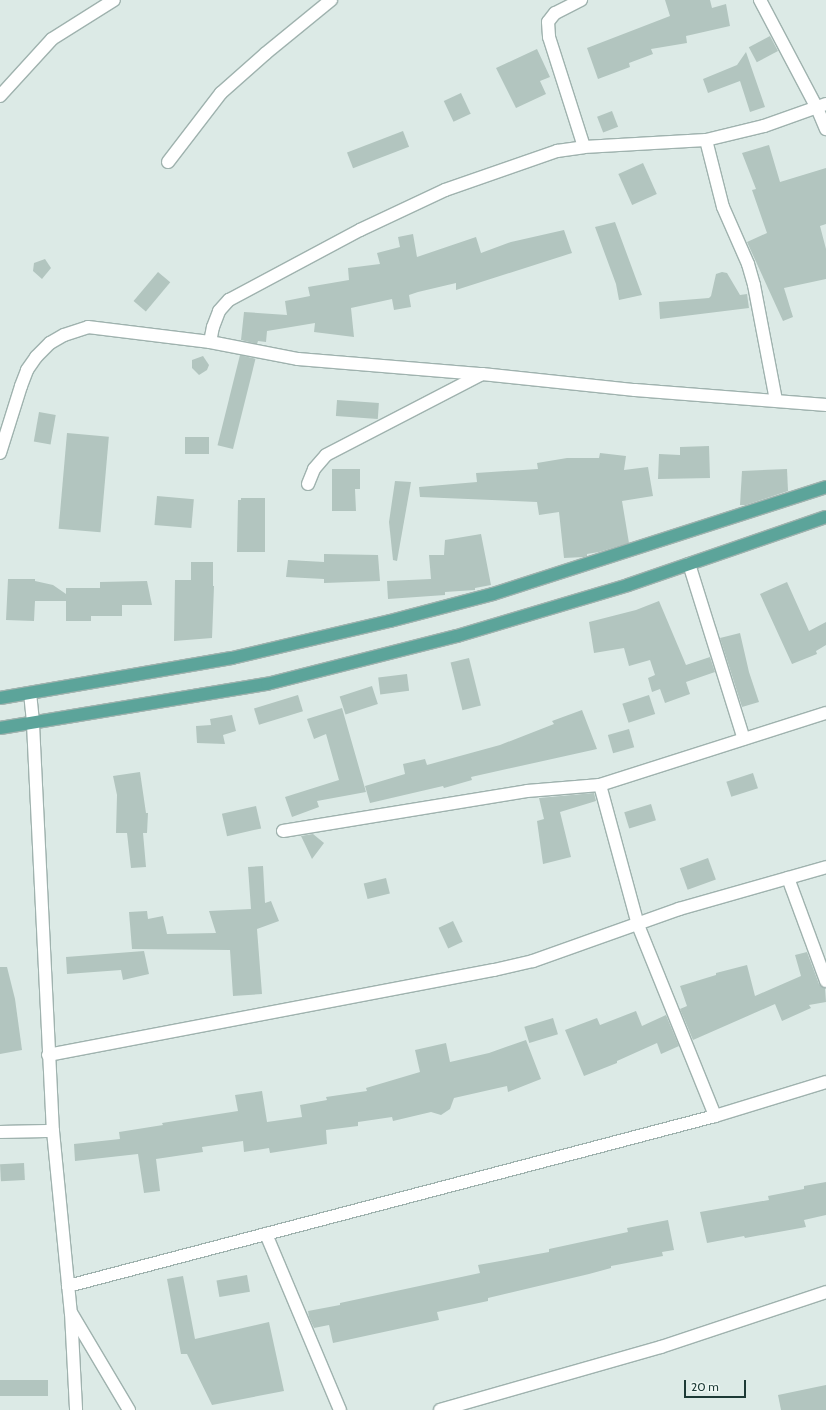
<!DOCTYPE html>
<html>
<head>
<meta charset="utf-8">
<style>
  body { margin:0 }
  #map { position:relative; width:826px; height:1410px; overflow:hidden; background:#dceae6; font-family:Cabin,sans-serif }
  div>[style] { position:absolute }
  .building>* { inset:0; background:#b2c5bf; transform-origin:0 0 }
  .roads { filter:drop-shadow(1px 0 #9fb2ae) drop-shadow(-1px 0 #9fb2ae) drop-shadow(0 1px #9fb2ae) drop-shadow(0 -1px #9fb2ae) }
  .minor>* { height:12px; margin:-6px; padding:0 6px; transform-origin:6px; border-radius:6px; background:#fff }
  .major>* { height:12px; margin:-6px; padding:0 6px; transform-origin:6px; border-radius:6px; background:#5ca49a }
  span { translate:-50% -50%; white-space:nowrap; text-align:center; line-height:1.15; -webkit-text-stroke:4px #edf7f3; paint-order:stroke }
  .scale { position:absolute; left:684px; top:1380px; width:62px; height:18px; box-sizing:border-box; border:2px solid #1d3a36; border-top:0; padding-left:5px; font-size:12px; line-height:14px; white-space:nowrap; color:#1d3a36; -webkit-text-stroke:3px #edf7f3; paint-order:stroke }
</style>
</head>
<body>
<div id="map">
  <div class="building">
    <i style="clip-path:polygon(665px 0,710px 0,712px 8px,726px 4px,730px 26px,686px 36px,687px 43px,651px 49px,653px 54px,629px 63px,630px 67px,598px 79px,587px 48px,670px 16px)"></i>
    <i style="left:770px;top:36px;width:17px;height:24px;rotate:62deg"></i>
    <i style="clip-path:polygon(537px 49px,550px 77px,540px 81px,546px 94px,516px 108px,496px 68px)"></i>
    <i style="clip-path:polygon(746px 52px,765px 107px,750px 112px,740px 81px,708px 93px,703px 79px,737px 65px)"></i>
    <i style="left:461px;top:93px;width:23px;height:19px;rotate:65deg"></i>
    <i style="left:612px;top:111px;width:17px;height:16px;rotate:69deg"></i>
    <i style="left:403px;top:131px;width:17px;height:60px;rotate:69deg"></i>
    <i style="clip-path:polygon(769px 145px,780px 182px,826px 168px,826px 224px,820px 226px,826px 249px,826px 279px,784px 288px,793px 317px,783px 321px,747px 242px,767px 233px,752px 190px,756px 189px,742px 153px)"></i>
    <i style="left:643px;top:163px;width:34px;height:27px;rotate:66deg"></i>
    <i style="clip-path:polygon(615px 222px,642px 295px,619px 300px,616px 284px,595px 227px)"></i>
    <i style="clip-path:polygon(564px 230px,572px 253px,456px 290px,456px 283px,418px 292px,409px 295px,411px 307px,394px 310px,392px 299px,351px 308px,354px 337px,314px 332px,315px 323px,267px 331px,266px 342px,258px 341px,257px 344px,241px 340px,244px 312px,287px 315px,285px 301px,310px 296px,308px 287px,349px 280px,348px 268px,380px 264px,377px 253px,400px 247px,398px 237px,413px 234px,417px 257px,476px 237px,481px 253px,511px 242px)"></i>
    <i style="clip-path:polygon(45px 259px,51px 268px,42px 279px,33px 271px,34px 263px)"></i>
    <i style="left:158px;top:272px;width:16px;height:38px;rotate:40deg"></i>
    <i style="clip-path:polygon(722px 272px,727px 273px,740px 295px,747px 294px,749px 308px,660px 319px,659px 302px,709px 298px,711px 296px,716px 274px)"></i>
    <i style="left:240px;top:355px;width:16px;height:93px;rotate:14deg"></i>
    <i style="clip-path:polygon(203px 356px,209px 365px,207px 370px,199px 375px,192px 368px,192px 360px)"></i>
    <i style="left:337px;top:400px;width:42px;height:16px;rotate:4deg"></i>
    <i style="left:39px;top:412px;width:17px;height:30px;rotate:10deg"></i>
    <i style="left:67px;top:433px;width:42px;height:96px;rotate:5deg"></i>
    <i style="left:209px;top:437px;width:17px;height:24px;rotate:90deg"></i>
    <i style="clip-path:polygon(709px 446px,710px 478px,658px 479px,659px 454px,680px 455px,680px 447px)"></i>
    <i style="clip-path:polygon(600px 453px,626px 456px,624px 470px,648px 467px,653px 496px,622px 501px,629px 543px,599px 552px,587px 554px,587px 556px,584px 557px,564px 558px,559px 512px,539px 515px,537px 502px,420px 497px,419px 487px,477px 482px,476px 473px,538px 469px,537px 463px,567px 458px,599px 458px)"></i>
    <i style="clip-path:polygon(332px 469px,360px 469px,360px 489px,355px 489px,356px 511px,332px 511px)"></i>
    <i style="clip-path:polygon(787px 469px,788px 491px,746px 505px,740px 505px,742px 471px)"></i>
    <i style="clip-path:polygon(395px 481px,411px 482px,397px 561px,393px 560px,389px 522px)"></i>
    <i style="left:157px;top:496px;width:37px;height:29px;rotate:5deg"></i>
    <i style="clip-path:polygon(241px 498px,265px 498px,265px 552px,237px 552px,238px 500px,241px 500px)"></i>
    <i style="clip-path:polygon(481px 534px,491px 585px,475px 588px,475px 590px,445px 592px,445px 595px,388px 599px,387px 581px,431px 579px,429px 555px,444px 555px,445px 540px)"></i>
    <i style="clip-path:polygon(324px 554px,378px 555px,380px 581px,324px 583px,324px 579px,286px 577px,288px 560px,324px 562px)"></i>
    <i style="clip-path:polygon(191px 562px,213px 562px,213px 586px,214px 586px,212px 638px,174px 641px,175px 580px,191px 580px)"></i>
    <i style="clip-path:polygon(8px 579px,35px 579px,35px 581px,53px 585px,66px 594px,66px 588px,100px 588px,100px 582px,147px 581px,152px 605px,122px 605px,122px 616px,91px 616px,91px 621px,66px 621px,66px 601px,35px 601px,34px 621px,6px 620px)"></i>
    <i style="clip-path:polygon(787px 582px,809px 631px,826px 622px,826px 645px,816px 651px,817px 654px,792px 664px,760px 594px)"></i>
    <i style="clip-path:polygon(659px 601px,686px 665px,710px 657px,715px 672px,686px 682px,690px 694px,665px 703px,660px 689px,652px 692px,648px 678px,655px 675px,650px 660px,629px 666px,624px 648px,594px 653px,589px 622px,636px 610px)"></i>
    <i style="clip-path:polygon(740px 633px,749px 672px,759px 702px,742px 707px,720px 638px)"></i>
    <i style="left:469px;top:658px;width:49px;height:19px;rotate:76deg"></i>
    <i style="left:407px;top:674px;width:17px;height:29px;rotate:83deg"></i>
    <i style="left:372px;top:686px;width:19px;height:34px;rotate:72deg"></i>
    <i style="left:298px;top:695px;width:17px;height:46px;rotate:73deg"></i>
    <i style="left:649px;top:695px;width:20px;height:28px;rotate:72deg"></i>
    <i style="clip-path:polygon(342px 708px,366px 792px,317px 801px,319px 807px,292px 817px,285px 797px,339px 780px,326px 734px,314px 739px,307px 719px)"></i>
    <i style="clip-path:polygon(582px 710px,597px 749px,471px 777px,472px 780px,444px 788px,443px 786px,370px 803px,365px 786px,405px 774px,403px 764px,425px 759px,427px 765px,500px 745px,554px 724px,552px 721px)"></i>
    <i style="clip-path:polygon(232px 715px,236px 731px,223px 735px,225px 744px,197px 743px,196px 726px,211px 725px,210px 719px)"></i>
    <i style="left:629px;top:729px;width:19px;height:22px;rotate:74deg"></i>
    <i style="clip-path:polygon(140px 772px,146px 813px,148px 813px,147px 833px,143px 833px,146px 867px,131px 868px,127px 833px,116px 833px,117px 795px,113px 776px)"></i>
    <i style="left:753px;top:773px;width:16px;height:28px;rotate:72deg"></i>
    <i style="clip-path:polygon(594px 793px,596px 801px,560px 812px,571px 857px,543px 864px,537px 821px,544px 819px,539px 798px)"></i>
    <i style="left:651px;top:804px;width:17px;height:28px;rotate:73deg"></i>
    <i style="left:256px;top:806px;width:23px;height:35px;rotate:77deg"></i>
    <i style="clip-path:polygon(313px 834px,324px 843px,312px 859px,301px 836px)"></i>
    <i style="left:708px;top:858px;width:23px;height:30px;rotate:70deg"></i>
    <i style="clip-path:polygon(263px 866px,265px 903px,271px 901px,279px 921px,257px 929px,262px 994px,233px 996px,230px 950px,132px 949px,129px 912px,147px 911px,148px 919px,163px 916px,167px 934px,216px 933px,209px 911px,251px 909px,248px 867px)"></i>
    <i style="left:386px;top:878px;width:16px;height:23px;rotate:76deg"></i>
    <i style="left:453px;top:921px;width:23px;height:16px;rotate:65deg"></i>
    <i style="clip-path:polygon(144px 951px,149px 974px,123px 980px,121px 970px,67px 974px,66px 957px)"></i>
    <i style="clip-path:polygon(807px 952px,819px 984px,825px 988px,826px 1002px,809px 1005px,811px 1008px,782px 1021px,775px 1004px,693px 1040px,680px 1009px,687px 1006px,680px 986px,716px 975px,716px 973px,747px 965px,755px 996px,801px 976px,795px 955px)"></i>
    <i style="clip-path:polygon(0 967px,7px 967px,15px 999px,22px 1050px,0 1054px)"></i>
    <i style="clip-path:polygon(636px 1011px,642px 1026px,666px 1015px,679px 1046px,661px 1054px,657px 1043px,617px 1061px,617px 1063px,584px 1076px,565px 1030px,597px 1018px,600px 1025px)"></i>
    <i style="left:553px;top:1018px;width:17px;height:30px;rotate:73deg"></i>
    <i style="clip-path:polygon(526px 1040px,541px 1079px,508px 1092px,507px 1086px,454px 1098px,450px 1109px,441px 1115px,431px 1112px,393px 1121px,392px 1117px,358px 1122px,358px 1126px,326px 1130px,327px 1144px,270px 1153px,269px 1148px,244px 1152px,243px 1141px,202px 1147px,203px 1152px,156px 1159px,160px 1191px,144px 1193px,138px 1154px,75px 1161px,74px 1144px,120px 1139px,119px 1132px,163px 1125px,162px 1123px,238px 1111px,235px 1095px,262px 1091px,267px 1122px,302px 1117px,300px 1105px,327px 1100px,326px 1097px,367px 1091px,366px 1088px,420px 1072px,415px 1050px,446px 1043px,450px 1062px,489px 1053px)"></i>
    <i style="left:24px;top:1163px;width:17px;height:24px;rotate:87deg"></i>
    <i style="clip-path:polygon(826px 1182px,826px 1215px,804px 1220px,806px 1227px,745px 1238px,744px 1236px,707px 1243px,700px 1212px,769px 1200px,768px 1196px,804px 1189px,804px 1186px)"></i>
    <i style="clip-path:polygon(668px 1220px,674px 1250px,662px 1252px,663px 1256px,611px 1266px,611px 1268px,589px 1274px,488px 1298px,488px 1301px,437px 1312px,439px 1320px,333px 1343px,329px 1325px,314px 1328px,309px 1317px,308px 1311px,340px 1305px,340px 1303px,480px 1273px,478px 1265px,549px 1252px,549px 1249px,628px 1232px,627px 1228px)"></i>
    <i style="left:247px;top:1275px;width:17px;height:31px;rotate:80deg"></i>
    <i style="clip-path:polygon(183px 1276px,195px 1339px,269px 1322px,284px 1391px,212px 1405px,187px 1354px,181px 1354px,167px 1279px)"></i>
    <i style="left:0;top:1380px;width:48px;height:16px"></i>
    <i style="clip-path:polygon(826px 1385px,826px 1410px,781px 1410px,778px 1395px)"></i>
  </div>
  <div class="roads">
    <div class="minor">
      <i style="left:581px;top:0;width:29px;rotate:153deg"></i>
      <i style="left:555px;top:13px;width:11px;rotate:128deg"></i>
      <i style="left:548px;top:22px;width:15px;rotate:86deg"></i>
      <i style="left:549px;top:37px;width:115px;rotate:72.3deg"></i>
      <i style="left:760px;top:0;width:122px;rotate:62.2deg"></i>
      <i style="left:817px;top:108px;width:23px;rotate:67deg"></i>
      <i style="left:0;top:96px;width:77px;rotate:-47.6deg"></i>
      <i style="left:52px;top:39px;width:73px;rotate:-32.2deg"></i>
      <i style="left:706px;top:140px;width:69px;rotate:75.8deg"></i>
      <i style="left:723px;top:207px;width:62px;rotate:66.3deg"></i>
      <i style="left:748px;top:264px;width:22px;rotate:74deg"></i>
      <i style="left:754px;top:285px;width:117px;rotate:79.2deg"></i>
      <i style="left:168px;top:162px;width:87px;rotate:-52.5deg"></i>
      <i style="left:221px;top:93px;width:60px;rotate:-41.6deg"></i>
      <i style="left:266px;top:53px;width:84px;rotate:-39.2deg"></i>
      <i style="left:210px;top:342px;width:15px;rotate:-79deg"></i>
      <i style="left:213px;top:327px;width:17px;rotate:-69deg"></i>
      <i style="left:219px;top:311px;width:15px;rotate:-48deg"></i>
      <i style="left:229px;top:300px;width:149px;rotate:-28.1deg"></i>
      <i style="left:360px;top:230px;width:94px;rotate:-25.2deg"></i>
      <i style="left:445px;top:190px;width:119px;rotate:-19.2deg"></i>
      <i style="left:557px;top:151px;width:27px;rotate:-8deg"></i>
      <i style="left:584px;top:147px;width:122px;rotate:-3.3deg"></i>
      <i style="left:706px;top:140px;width:60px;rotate:-13.6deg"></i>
      <i style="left:764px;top:126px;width:66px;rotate:-19.5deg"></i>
      <i style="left:0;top:453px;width:70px;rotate:-72.6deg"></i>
      <i style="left:21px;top:386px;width:17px;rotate:-69deg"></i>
      <i style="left:27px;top:370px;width:16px;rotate:-55deg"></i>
      <i style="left:36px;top:357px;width:20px;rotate:-45deg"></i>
      <i style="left:50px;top:343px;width:16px;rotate:-30deg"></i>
      <i style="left:64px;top:335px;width:25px;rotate:-18deg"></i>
      <i style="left:88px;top:327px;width:123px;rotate:7deg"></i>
      <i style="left:210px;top:342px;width:90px;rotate:10.9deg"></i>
      <i style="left:298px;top:359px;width:185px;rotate:4.7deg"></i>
      <i style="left:482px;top:374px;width:154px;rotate:6deg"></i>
      <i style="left:635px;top:390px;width:192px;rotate:4.5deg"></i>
      <i style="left:308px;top:484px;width:16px;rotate:-68deg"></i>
      <i style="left:314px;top:469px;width:18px;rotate:-49deg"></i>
      <i style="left:326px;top:455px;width:176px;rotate:-27.4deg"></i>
      <i style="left:689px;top:564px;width:183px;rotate:72.6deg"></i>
      <i style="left:30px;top:693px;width:31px;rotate:84deg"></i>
      <i style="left:33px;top:724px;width:407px;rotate:87.2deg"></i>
      <i style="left:53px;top:1131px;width:183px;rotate:84.4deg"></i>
      <i style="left:71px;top:1313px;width:97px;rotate:87deg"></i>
      <i style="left:600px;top:785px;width:145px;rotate:74.8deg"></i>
      <i style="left:638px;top:925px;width:206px;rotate:68deg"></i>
      <i style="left:283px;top:831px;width:247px;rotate:-9.3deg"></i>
      <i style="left:527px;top:791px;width:73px;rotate:-4.7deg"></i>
      <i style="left:600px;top:785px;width:237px;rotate:-17.7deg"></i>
      <i style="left:788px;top:878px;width:110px;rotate:69.7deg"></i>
      <i style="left:48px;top:1055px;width:454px;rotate:-10.8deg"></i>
      <i style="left:494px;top:970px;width:40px;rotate:-13deg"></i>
      <i style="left:533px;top:961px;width:155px;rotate:-19.6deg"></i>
      <i style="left:679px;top:909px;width:153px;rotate:-15.9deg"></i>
      <i style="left:0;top:1132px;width:53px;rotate:-1.1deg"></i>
      <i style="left:266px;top:1234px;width:191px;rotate:67.2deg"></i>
      <i style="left:68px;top:1286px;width:669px;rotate:-14.72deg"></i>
      <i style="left:715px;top:1116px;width:116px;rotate:-17deg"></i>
      <i style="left:72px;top:1314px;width:112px;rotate:59.3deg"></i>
      <i style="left:440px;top:1410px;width:230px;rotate:-15.9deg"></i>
      <i style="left:661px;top:1347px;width:174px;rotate:-18.4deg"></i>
    </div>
    <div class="major">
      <i style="left:0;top:698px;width:235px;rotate:-9.8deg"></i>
      <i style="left:232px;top:658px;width:162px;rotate:-13.2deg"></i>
      <i style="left:390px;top:621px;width:106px;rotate:-14.7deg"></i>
      <i style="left:493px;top:594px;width:350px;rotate:-17.8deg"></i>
      <i style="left:0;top:728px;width:271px;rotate:-9.4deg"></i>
      <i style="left:267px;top:684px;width:196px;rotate:-14.2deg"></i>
      <i style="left:457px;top:636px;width:178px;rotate:-16.6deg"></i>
      <i style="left:628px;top:585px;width:209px;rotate:-19deg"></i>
    </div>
  </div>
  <div class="scale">20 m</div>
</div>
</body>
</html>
